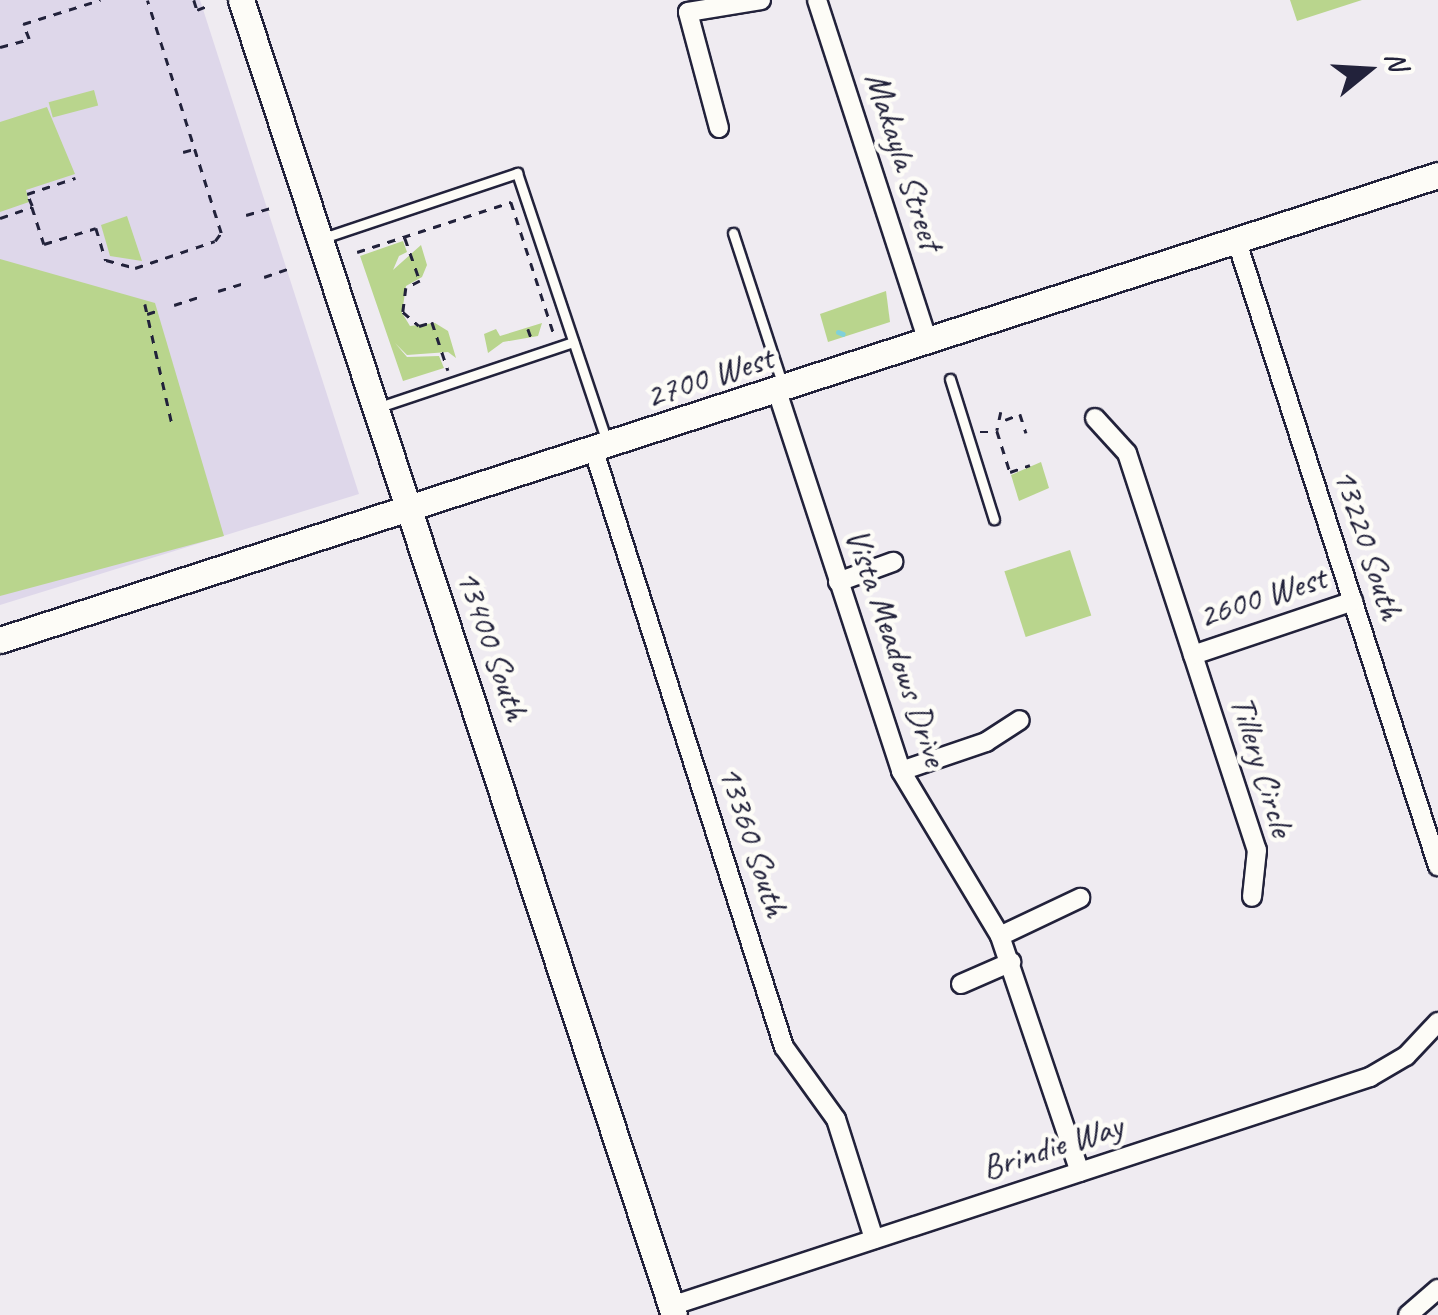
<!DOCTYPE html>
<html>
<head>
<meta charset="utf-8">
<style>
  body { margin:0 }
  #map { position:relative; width:1438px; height:1315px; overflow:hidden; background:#efebf1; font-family:Caveat,sans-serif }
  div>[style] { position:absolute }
  .built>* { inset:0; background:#ded7ea }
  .green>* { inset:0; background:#b9d58d; transform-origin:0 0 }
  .stream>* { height:5px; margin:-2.5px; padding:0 2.5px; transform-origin:2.5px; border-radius:2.5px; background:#80d1d9 }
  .path>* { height:2.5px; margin-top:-1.25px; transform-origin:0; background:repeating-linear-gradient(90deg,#22223b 0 8px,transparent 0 16px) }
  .roads { filter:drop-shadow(2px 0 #22223b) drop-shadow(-2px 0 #22223b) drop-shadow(0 2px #22223b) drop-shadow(0 -2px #22223b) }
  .lane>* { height:9px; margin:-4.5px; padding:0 4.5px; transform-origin:4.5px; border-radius:4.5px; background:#fdfcf7 }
  .street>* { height:18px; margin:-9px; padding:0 9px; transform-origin:9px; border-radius:9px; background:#fdfcf7 }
  .secondary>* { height:25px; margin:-12.5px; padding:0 12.5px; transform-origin:12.5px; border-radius:12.5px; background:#fdfcf7 }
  span { translate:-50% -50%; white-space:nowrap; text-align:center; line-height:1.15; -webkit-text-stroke:9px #fdfcf7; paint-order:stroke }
  .street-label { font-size:35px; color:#22223b }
  .north { position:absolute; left:1318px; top:20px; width:100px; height:100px; -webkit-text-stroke:8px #fdfcf7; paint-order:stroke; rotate:72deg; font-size:28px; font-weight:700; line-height:40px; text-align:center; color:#22223b }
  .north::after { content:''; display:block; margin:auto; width:35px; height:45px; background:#22223b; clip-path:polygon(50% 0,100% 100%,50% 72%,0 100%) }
</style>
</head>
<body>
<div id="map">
  <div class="built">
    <i style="clip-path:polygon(0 0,200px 0,359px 494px,0 605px)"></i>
  </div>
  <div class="green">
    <i style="clip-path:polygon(1290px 0,1362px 0,1297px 21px)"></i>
    <i style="left:94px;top:90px;width:16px;height:47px;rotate:75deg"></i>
    <i style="clip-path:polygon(47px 107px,75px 174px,26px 190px,29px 202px,0 212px,0 122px)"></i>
    <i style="clip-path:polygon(127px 216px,142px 261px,110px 256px,101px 225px)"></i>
    <i style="clip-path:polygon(403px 241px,407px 252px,399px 256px,393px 270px,421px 245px,427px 265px,422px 277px,406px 286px,402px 313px,410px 326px,435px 323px,448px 331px,456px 358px,448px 352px,407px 355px,395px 343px,407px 357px,439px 356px,444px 368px,403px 381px,360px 256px)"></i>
    <i style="clip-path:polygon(0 259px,155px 303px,224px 536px,0 596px)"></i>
    <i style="clip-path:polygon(886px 291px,890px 322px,828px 342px,820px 314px)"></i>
    <i style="clip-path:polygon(542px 323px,538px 336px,503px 342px,488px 353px,484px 334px,496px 329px,500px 336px)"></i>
    <i style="clip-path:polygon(1041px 462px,1049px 488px,1019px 501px,1011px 475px)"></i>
    <i style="left:1070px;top:550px;width:69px;height:69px;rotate:72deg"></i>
  </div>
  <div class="stream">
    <i style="left:838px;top:332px;width:5px;rotate:22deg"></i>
  </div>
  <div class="path">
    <i style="left:194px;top:0;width:10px;rotate:73deg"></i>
    <i style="left:197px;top:10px;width:11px;rotate:-22deg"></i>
    <i style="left:0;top:47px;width:30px;rotate:-15deg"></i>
    <i style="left:29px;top:39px;width:16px;rotate:-112deg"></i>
    <i style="left:23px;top:24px;width:81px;rotate:-17.3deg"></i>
    <i style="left:183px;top:152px;width:11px;rotate:-15deg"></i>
    <i style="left:32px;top:206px;width:13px;rotate:-113deg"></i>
    <i style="left:27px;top:194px;width:51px;rotate:-18.4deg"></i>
    <i style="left:246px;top:215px;width:25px;rotate:-16deg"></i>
    <i style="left:0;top:218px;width:34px;rotate:-19deg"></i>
    <i style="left:32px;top:207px;width:39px;rotate:72deg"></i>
    <i style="left:44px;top:244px;width:54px;rotate:-17.1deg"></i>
    <i style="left:96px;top:228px;width:34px;rotate:73deg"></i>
    <i style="left:106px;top:260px;width:30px;rotate:15deg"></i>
    <i style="left:135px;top:268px;width:84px;rotate:-18.6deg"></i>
    <i style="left:215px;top:241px;width:10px;rotate:-53deg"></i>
    <i style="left:221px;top:233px;width:244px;rotate:-107.6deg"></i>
    <i style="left:405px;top:238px;width:46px;rotate:70.8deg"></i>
    <i style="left:420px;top:281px;width:16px;rotate:153deg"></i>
    <i style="left:406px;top:288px;width:24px;rotate:97deg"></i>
    <i style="left:403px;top:312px;width:21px;rotate:41deg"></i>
    <i style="left:419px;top:326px;width:14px;rotate:-17deg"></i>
    <i style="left:432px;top:322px;width:51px;rotate:71.6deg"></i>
    <i style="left:357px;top:252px;width:162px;rotate:-18deg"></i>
    <i style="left:511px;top:202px;width:139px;rotate:72deg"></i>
    <i style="left:264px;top:277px;width:28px;rotate:-19deg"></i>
    <i style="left:218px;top:291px;width:27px;rotate:-17deg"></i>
    <i style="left:145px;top:304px;width:127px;rotate:77.3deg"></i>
    <i style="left:174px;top:305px;width:28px;rotate:-18deg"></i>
    <i style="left:147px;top:314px;width:13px;rotate:-18deg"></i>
    <i style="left:528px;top:329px;width:12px;rotate:70deg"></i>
    <i style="left:1001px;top:412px;width:19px;rotate:102deg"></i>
    <i style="left:997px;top:431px;width:43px;rotate:72.4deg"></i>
    <i style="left:1010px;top:472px;width:21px;rotate:-19deg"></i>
    <i style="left:1005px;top:420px;width:16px;rotate:-22deg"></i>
    <i style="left:1020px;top:414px;width:20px;rotate:72deg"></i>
    <i style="left:980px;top:432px;width:17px"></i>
  </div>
  <div class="roads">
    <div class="lane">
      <i style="left:733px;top:233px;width:158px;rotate:71.9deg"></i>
      <i style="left:323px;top:238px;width:205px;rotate:-18.5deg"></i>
      <i style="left:517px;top:173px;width:280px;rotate:71.5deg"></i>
      <i style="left:950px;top:379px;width:147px;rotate:72.6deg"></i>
      <i style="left:376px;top:408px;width:208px;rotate:-18.5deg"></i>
    </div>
    <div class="street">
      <i style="left:817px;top:0;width:360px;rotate:72deg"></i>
      <i style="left:719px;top:128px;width:120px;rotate:-105deg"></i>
      <i style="left:688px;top:12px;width:74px;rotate:-9.3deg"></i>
      <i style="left:1237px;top:242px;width:656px;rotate:72.15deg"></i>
      <i style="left:777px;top:391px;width:400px;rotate:71.9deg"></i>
      <i style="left:901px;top:771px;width:192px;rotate:59deg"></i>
      <i style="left:1000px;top:936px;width:249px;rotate:71.3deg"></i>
      <i style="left:1095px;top:418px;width:47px;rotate:47.6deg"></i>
      <i style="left:1127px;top:453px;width:418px;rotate:71.9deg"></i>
      <i style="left:1257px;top:850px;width:47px;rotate:96.1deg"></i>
      <i style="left:594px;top:451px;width:626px;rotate:72.32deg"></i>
      <i style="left:784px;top:1047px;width:89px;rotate:54.2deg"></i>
      <i style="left:836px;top:1119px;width:126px;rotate:72.4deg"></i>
      <i style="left:838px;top:582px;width:59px;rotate:-20deg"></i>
      <i style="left:1193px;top:655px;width:169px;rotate:-18.6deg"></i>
      <i style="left:901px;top:771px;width:90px;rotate:-18.8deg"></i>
      <i style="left:986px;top:742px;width:40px;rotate:-32.9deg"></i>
      <i style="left:1000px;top:936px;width:89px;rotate:-25.4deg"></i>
      <i style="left:961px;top:984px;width:55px;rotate:-23.7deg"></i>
      <i style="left:671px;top:1306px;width:736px;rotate:-18.14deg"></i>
      <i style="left:1370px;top:1077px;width:42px;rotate:-30.3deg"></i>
      <i style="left:1406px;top:1056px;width:47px;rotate:-46.7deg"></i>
      <i style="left:1408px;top:1315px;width:40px;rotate:-41deg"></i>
    </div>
    <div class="secondary">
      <i style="left:241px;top:0;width:1384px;rotate:71.77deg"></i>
      <i style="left:0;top:640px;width:1511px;rotate:-17.92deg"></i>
    </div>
  </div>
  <div class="street-label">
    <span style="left:904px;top:161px;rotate:72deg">Makayla Street</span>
    <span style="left:709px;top:377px;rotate:-18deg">2700 West</span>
    <span style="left:1368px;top:544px;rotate:72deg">13220 South</span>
    <span style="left:1262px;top:597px;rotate:-18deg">2600 West</span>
    <span style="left:492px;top:645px;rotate:71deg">13400 South</span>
    <span style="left:896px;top:647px;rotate:71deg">Vista Meadows Drive</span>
    <span style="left:1262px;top:766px;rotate:73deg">Tillery Circle</span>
    <span style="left:753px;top:841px;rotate:72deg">13360 South</span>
    <span style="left:1052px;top:1147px;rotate:-18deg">Brindie Way</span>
  </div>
  <div class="north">N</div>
</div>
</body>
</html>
